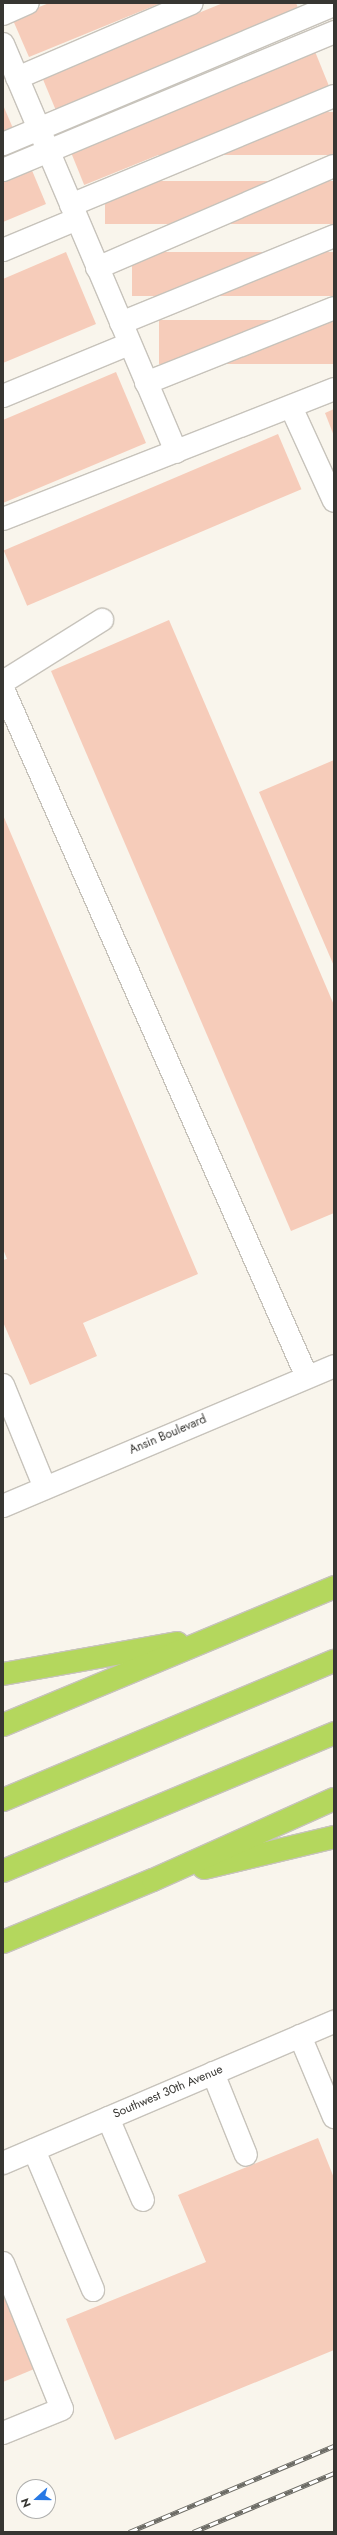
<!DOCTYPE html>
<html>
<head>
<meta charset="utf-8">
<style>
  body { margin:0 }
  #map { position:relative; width:337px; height:2535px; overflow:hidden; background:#f9f5ec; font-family:Jost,sans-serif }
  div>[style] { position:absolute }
  .building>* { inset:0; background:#f6ccba; transform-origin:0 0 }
  .roads { filter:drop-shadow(1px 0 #c7c3bb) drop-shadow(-1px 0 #c7c3bb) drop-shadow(0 1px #c7c3bb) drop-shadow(0 -1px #c7c3bb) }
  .minor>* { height:22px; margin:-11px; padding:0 11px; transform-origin:11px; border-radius:11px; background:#fff }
  .highway>* { height:22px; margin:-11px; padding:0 11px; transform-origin:11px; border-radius:11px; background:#b4d75d }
  .rail>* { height:4.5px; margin-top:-2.25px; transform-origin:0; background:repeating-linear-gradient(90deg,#fff 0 9px,#6c6b65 0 18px); box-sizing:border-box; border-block:1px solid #6c6b65 }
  span { translate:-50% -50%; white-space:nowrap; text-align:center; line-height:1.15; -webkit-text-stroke:3px #fff; paint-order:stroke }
  .street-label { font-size:12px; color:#373632 }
  .frame { position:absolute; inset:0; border:4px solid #373632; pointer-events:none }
  .north { position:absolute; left:16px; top:2479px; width:40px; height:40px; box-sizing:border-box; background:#fff; border:1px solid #afafad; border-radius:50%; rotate:249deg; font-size:11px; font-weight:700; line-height:16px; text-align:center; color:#373632 }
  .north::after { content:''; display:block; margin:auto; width:14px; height:18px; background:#2979e4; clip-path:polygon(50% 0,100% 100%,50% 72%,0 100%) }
</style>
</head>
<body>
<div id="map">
  <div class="building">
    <i style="clip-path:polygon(49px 3px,161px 3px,29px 57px,12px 18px)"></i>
    <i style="clip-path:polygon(223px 3px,296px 3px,300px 12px,57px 113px,42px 77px)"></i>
    <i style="left:314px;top:49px;width:40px;height:264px;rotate:68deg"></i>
    <i style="clip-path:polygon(3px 105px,15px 133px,3px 138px)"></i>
    <i style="left:334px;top:112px;width:43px;height:256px;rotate:90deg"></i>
    <i style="clip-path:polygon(31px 168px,46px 204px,3px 222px,3px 180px)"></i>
    <i style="left:334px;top:181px;width:43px;height:229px;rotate:90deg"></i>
    <i style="clip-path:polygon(66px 252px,96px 324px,3px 363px,3px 279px)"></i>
    <i style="left:334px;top:252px;width:44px;height:202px;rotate:90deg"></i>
    <i style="left:334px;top:320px;width:44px;height:175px;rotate:90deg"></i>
    <i style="clip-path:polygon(116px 372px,146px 443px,3px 503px,3px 420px)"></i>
    <i style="clip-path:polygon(334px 409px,334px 436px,325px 413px)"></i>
    <i style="left:278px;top:434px;width:60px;height:298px;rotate:67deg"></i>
    <i style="clip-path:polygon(169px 620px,334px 1005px,334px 1213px,291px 1231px,51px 671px)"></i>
    <i style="clip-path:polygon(334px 760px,334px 966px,259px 792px)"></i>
    <i style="clip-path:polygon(3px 815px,198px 1274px,83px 1323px,97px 1356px,30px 1385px,3px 1322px,3px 1260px,7px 1259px,3px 1249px)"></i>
    <i style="clip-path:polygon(318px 2138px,334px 2178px,334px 2350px,115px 2440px,66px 2319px,206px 2262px,178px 2195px)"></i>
    <i style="clip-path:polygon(3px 2277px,39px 2367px,3px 2382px)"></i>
  </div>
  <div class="roads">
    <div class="minor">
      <i style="left:3px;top:14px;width:27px;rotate:-24deg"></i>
      <i style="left:3px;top:44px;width:443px;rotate:67deg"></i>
      <i style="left:17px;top:78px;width:190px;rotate:-23.2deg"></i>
      <i style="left:3px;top:144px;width:359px;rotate:-22.8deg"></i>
      <i style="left:3px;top:170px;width:359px;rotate:-22.6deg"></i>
      <i style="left:71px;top:205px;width:285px;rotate:-22.5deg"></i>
      <i style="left:3px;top:250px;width:80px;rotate:-22.7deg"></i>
      <i style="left:97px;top:268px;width:258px;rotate:-23.3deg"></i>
      <i style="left:121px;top:323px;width:230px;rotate:-22.2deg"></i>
      <i style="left:146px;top:383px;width:202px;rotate:-21.7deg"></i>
      <i style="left:3px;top:396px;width:136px;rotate:-22.4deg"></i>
      <i style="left:291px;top:407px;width:103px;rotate:65.4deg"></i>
      <i style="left:3px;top:519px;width:356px;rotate:-21.4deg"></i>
      <i style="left:3px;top:682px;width:117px;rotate:-32.1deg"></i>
      <i style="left:3px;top:689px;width:752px;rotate:66.16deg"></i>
      <i style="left:3px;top:1385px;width:111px;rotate:67.8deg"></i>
      <i style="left:3px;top:1506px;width:359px;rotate:-22.9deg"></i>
      <i style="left:300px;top:2036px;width:88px;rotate:67.2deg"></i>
      <i style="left:213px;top:2073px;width:88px;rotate:68.1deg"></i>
      <i style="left:108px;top:2118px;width:89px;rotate:66.9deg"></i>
      <i style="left:34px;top:2150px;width:152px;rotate:67.1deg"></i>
      <i style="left:3px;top:2163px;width:360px;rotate:-23.1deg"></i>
      <i style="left:3px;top:2263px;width:157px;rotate:68deg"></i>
      <i style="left:62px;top:2409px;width:64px;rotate:157.9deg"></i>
    </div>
    <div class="highway">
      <i style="left:3px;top:1674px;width:177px;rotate:-10.1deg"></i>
      <i style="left:3px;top:1725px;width:359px;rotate:-22.6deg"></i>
      <i style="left:3px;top:1800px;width:359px;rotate:-22.8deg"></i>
      <i style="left:204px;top:1868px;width:134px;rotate:-13.4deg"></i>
      <i style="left:3px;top:1871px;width:359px;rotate:-22.6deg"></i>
      <i style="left:3px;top:1942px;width:162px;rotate:-22.5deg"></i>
      <i style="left:153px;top:1880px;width:198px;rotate:-24.1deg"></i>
    </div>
  </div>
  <div class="rail">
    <i style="left:129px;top:2532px;width:222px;rotate:-22.8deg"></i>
    <i style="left:193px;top:2532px;width:153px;rotate:-22.7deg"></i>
  </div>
  <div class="street-label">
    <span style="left:168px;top:1435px;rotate:-23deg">Ansin Boulevard</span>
    <span style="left:168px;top:2092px;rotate:-23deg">Southwest 30th Avenue</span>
  </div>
  <div class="frame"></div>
  <div class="north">N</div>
</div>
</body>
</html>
